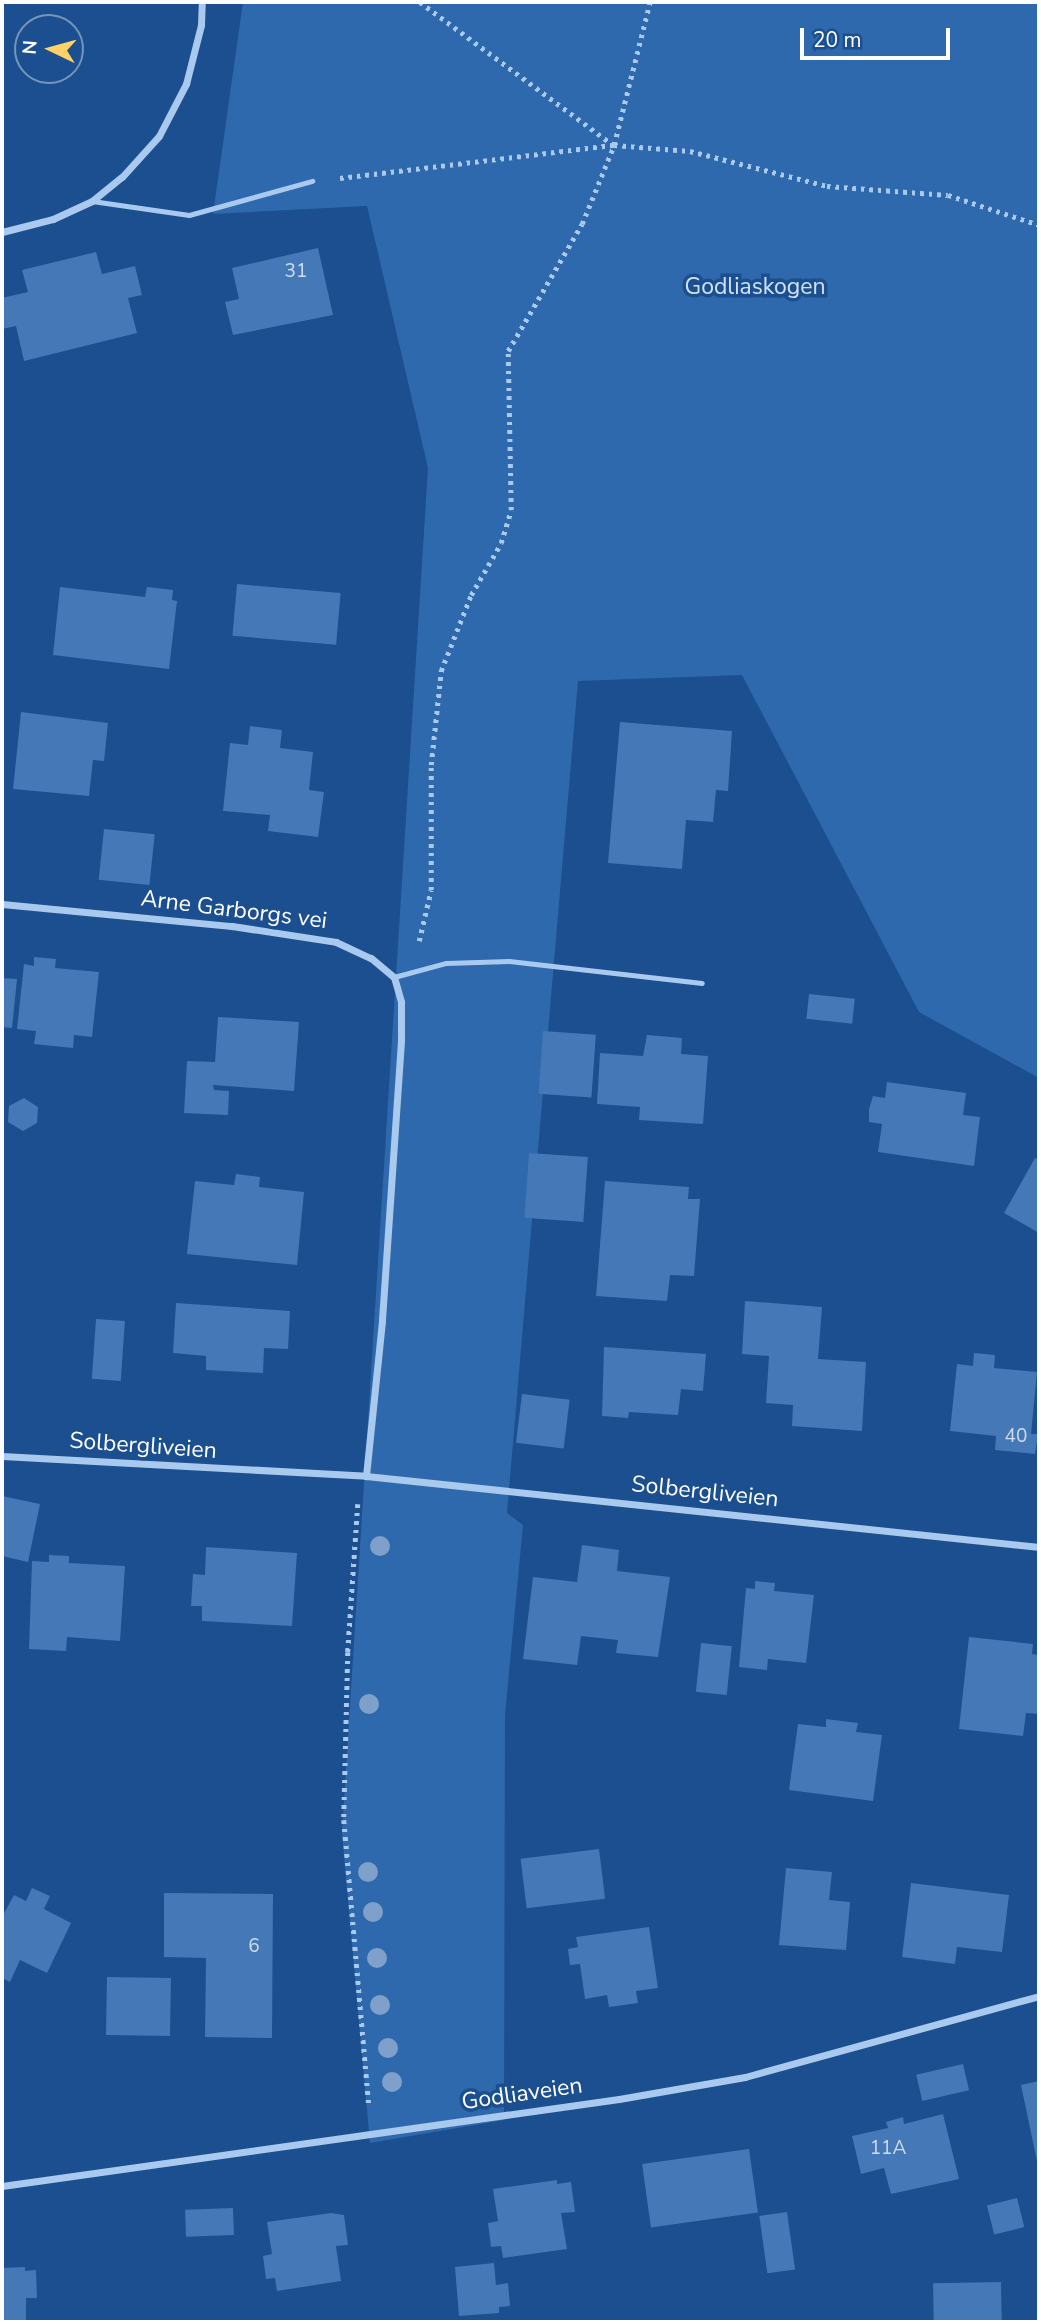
<!DOCTYPE html>
<html>
<head>
<meta charset="utf-8">
<style>
  body { margin:0 }
  #map { position:relative; width:1041px; height:2324px; overflow:hidden; background:#1b4f8f; font-family:"Nunito Sans",sans-serif }
  div>[style] { position:absolute }
  .green>* { inset:0; background:#2e69ad }
  .building>* { inset:0; background:#4478b7; transform-origin:0 0 }
  .path>* { height:4.5px; margin-top:-2.25px; transform-origin:0; background:repeating-linear-gradient(90deg,#a9c9ee 0 3.5px,transparent 0 8.5px) }
  .service>* { height:5px; margin:-2.5px; padding:0 2.5px; transform-origin:2.5px; border-radius:2.5px; background:#a9c9ee }
  .minor>* { height:7px; margin:-3.5px; padding:0 3.5px; transform-origin:3.5px; border-radius:3.5px; background:#a9c9ee }
  .trees>* { width:20px; height:20px; margin:-10px; border-radius:50%; background:#7ea0ca }
  span { translate:-50% -50%; white-space:nowrap; text-align:center; line-height:1.15; -webkit-text-stroke:7px #1b4f8f; paint-order:stroke }
  .number-label { font-size:19px; color:#d0dded }
  .number-label span { -webkit-text-stroke-width:0 }
  .park-label { font-size:23px; color:#cfe3fa }
  .street-label { font-size:23px; color:#fff }
  .frame { position:absolute; inset:0; border:4px solid #fff; pointer-events:none }
  .north { position:absolute; left:14px; top:14px; width:70px; height:70px; box-sizing:border-box; background:#1b4f8f; border:2px solid #7695bc; border-radius:50%; rotate:275deg; font-size:19px; font-weight:700; line-height:28px; text-align:center; color:#fff }
  .north::after { content:''; display:block; margin:auto; width:24px; height:32px; background:#ffd166; clip-path:polygon(50% 0,100% 100%,50% 72%,0 100%) }
  .scale { position:absolute; left:800px; top:28px; width:150px; height:32px; box-sizing:border-box; border:4px solid #fff; border-top:0; padding-left:9px; font-size:21px; line-height:24px; white-space:nowrap; color:#fff; -webkit-text-stroke:5px #1b4f8f; paint-order:stroke }
</style>
</head>
<body>
<div id="map">
  <div class="green">
    <i style="clip-path:polygon(243px 2px,1039px 2px,1039px 1078px,919px 1012px,742px 675px,578px 681px,507px 1513px,523px 1525px,505px 1715px,504px 2120px,370px 2143px,342px 1833px,428px 468px,367px 206px,213px 214px)"></i>
  </div>
  <div class="building">
    <i style="clip-path:polygon(318px 248px,333px 315px,233px 335px,225px 302px,239px 299px,232px 268px)"></i>
    <i style="clip-path:polygon(96px 252px,102px 274px,135px 266px,142px 295px,128px 298px,137px 333px,24px 361px,16px 326px,2px 329px,2px 298px,28px 292px,22px 270px)"></i>
    <i style="left:237px;top:584px;width:104px;height:52px;rotate:5deg"></i>
    <i style="clip-path:polygon(60px 587px,145px 597px,147px 587px,173px 590px,172px 600px,177px 601px,169px 669px,53px 655px)"></i>
    <i style="clip-path:polygon(21px 712px,108px 723px,104px 761px,93px 760px,89px 796px,13px 789px)"></i>
    <i style="clip-path:polygon(620px 722px,732px 731px,728px 791px,716px 790px,713px 822px,686px 820px,682px 869px,608px 863px)"></i>
    <i style="clip-path:polygon(250px 726px,282px 730px,280px 748px,313px 752px,309px 790px,324px 792px,318px 837px,268px 831px,270px 815px,223px 811px,230px 743px,248px 745px)"></i>
    <i style="left:104px;top:829px;width:51px;height:51px;rotate:6deg"></i>
    <i style="clip-path:polygon(34px 957px,56px 959px,55px 968px,99px 972px,92px 1037px,74px 1035px,73px 1048px,34px 1044px,36px 1031px,17px 1029px,24px 964px,34px 966px)"></i>
    <i style="clip-path:polygon(2px 978px,17px 979px,12px 1028px,2px 1027px)"></i>
    <i style="left:809px;top:994px;width:46px;height:25px;rotate:6deg"></i>
    <i style="clip-path:polygon(218px 1017px,299px 1022px,294px 1091px,213px 1085px,214px 1090px,229px 1091px,228px 1115px,184px 1113px,187px 1061px,215px 1062px)"></i>
    <i style="left:543px;top:1031px;width:53px;height:63px;rotate:4deg"></i>
    <i style="clip-path:polygon(647px 1035px,682px 1038px,681px 1054px,708px 1056px,703px 1124px,639px 1120px,640px 1107px,597px 1104px,600px 1053px,643px 1056px)"></i>
    <i style="clip-path:polygon(887px 1082px,966px 1093px,963px 1115px,980px 1117px,974px 1166px,878px 1152px,882px 1124px,869px 1122px,869px 1109px,873px 1096px,885px 1098px)"></i>
    <i style="clip-path:polygon(24px 1098px,38px 1107px,37px 1123px,23px 1131px,8px 1122px,9px 1106px)"></i>
    <i style="left:529px;top:1153px;width:59px;height:65px;rotate:4deg"></i>
    <i style="clip-path:polygon(1035px 1158px,1039px 1160px,1039px 1233px,1004px 1213px)"></i>
    <i style="clip-path:polygon(236px 1174px,260px 1177px,259px 1187px,304px 1192px,297px 1265px,187px 1254px,195px 1181px,234px 1185px)"></i>
    <i style="clip-path:polygon(605px 1181px,689px 1187px,688px 1199px,700px 1199px,694px 1276px,670px 1275px,667px 1301px,596px 1296px)"></i>
    <i style="clip-path:polygon(745px 1301px,822px 1307px,818px 1359px,866px 1362px,862px 1431px,792px 1426px,793px 1405px,766px 1403px,769px 1356px,742px 1354px)"></i>
    <i style="clip-path:polygon(176px 1303px,290px 1311px,288px 1349px,264px 1348px,263px 1373px,206px 1370px,206px 1356px,173px 1353px)"></i>
    <i style="left:96px;top:1319px;width:29px;height:60px;rotate:4deg"></i>
    <i style="clip-path:polygon(604px 1347px,706px 1354px,703px 1391px,681px 1389px,678px 1415px,629px 1412px,628px 1418px,602px 1416px)"></i>
    <i style="clip-path:polygon(974px 1353px,995px 1355px,994px 1368px,1037px 1372px,1031px 1434px,1038px 1434px,1035px 1454px,995px 1450px,996px 1436px,950px 1431px,957px 1364px,973px 1366px)"></i>
    <i style="left:522px;top:1394px;width:48px;height:49px;rotate:7deg"></i>
    <i style="clip-path:polygon(2px 1496px,40px 1504px,28px 1562px,2px 1556px)"></i>
    <i style="clip-path:polygon(582px 1545px,619px 1550px,617px 1571px,670px 1577px,658px 1657px,616px 1653px,618px 1640px,581px 1636px,577px 1665px,523px 1659px,533px 1577px,577px 1582px)"></i>
    <i style="clip-path:polygon(206px 1547px,297px 1553px,292px 1626px,202px 1621px,202px 1606px,191px 1606px,193px 1574px,205px 1575px)"></i>
    <i style="clip-path:polygon(49px 1555px,69px 1556px,69px 1563px,125px 1566px,120px 1641px,67px 1637px,66px 1651px,29px 1649px,32px 1561px,49px 1562px)"></i>
    <i style="clip-path:polygon(755px 1581px,775px 1583px,774px 1591px,814px 1595px,806px 1663px,768px 1659px,767px 1670px,739px 1667px,746px 1588px,755px 1589px)"></i>
    <i style="clip-path:polygon(969px 1637px,1033px 1644px,1032px 1654px,1039px 1655px,1039px 1714px,1026px 1713px,1023px 1736px,959px 1729px)"></i>
    <i style="left:701px;top:1643px;width:31px;height:49px;rotate:6deg"></i>
    <i style="clip-path:polygon(826px 1719px,858px 1723px,856px 1732px,882px 1735px,873px 1801px,789px 1790px,798px 1724px,826px 1727px)"></i>
    <i style="left:599px;top:1849px;width:50px;height:79px;rotate:83deg"></i>
    <i style="clip-path:polygon(786px 1868px,832px 1872px,829px 1900px,850px 1902px,846px 1950px,779px 1945px)"></i>
    <i style="clip-path:polygon(911px 1883px,1009px 1895px,1002px 1952px,957px 1947px,955px 1964px,902px 1957px)"></i>
    <i style="clip-path:polygon(32px 1888px,50px 1896px,44px 1909px,71px 1923px,47px 1973px,20px 1960px,10px 1982px,2px 1978px,2px 1917px,14px 1895px,26px 1901px)"></i>
    <i style="clip-path:polygon(164px 1893px,273px 1894px,272px 2038px,205px 2037px,206px 1958px,164px 1957px)"></i>
    <i style="clip-path:polygon(649px 1927px,658px 1988px,636px 1991px,638px 2003px,609px 2007px,607px 1995px,585px 1999px,580px 1964px,570px 1965px,568px 1949px,578px 1947px,576px 1937px)"></i>
    <i style="left:107px;top:1977px;width:64px;height:58px;rotate:1deg"></i>
    <i style="left:963px;top:2064px;width:27px;height:48px;rotate:77deg"></i>
    <i style="clip-path:polygon(1039px 2081px,1039px 2166px,1038px 2166px,1021px 2085px)"></i>
    <i style="clip-path:polygon(943px 2114px,959px 2179px,891px 2194px,884px 2168px,861px 2174px,852px 2136px,888px 2128px,886px 2122px,903px 2117px,904px 2124px)"></i>
    <i style="left:749px;top:2149px;width:64px;height:108px;rotate:82deg"></i>
    <i style="clip-path:polygon(557px 2180px,557px 2184px,571px 2182px,575px 2212px,561px 2213px,567px 2249px,503px 2258px,501px 2246px,491px 2247px,488px 2223px,498px 2221px,493px 2189px)"></i>
    <i style="left:1017px;top:2198px;width:30px;height:31px;rotate:76deg"></i>
    <i style="left:233px;top:2208px;width:27px;height:48px;rotate:88deg"></i>
    <i style="left:787px;top:2212px;width:58px;height:28px;rotate:82deg"></i>
    <i style="clip-path:polygon(331px 2213px,344px 2215px,348px 2245px,336px 2246px,341px 2281px,277px 2291px,275px 2278px,266px 2279px,263px 2256px,272px 2254px,267px 2222px)"></i>
    <i style="clip-path:polygon(494px 2263px,496px 2285px,508px 2283px,510px 2306px,499px 2307px,499px 2313px,459px 2316px,455px 2267px)"></i>
    <i style="clip-path:polygon(25px 2267px,25px 2271px,36px 2270px,37px 2298px,26px 2298px,26px 2322px,2px 2322px,2px 2268px)"></i>
    <i style="left:1001px;top:2282px;width:40px;height:68px;rotate:89deg"></i>
  </div>
  <div class="path">
    <i style="left:420px;top:2px;width:240px;rotate:36.5deg"></i>
    <i style="left:340px;top:178px;width:276px;rotate:-6.9deg"></i>
    <i style="left:614px;top:145px;width:76px;rotate:4.5deg"></i>
    <i style="left:690px;top:151px;width:141px;rotate:14.3deg"></i>
    <i style="left:827px;top:186px;width:121px;rotate:4.3deg"></i>
    <i style="left:948px;top:195px;width:96px;rotate:18.2deg"></i>
    <i style="left:419px;top:941px;width:52px;rotate:-76.8deg"></i>
    <i style="left:431px;top:890px;width:125px;rotate:-90deg"></i>
    <i style="left:431px;top:765px;width:95px;rotate:-83.9deg"></i>
    <i style="left:441px;top:671px;width:82px;rotate:-68.5deg"></i>
    <i style="left:471px;top:595px;width:60px;rotate:-60deg"></i>
    <i style="left:501px;top:543px;width:34px;rotate:-73deg"></i>
    <i style="left:511px;top:510px;width:159px;rotate:-91.1deg"></i>
    <i style="left:508px;top:351px;width:147px;rotate:-59.8deg"></i>
    <i style="left:582px;top:224px;width:85px;rotate:-67.9deg"></i>
    <i style="left:614px;top:145px;width:147px;rotate:-75.9deg"></i>
    <i style="left:358px;top:1504px;width:148px;rotate:93.9deg"></i>
    <i style="left:348px;top:1652px;width:168px;rotate:91.4deg"></i>
    <i style="left:344px;top:1820px;width:287px;rotate:85deg"></i>
  </div>
  <div class="service">
    <i style="left:92px;top:201px;width:98px;rotate:8.2deg"></i>
    <i style="left:189px;top:215px;width:128px;rotate:-15.5deg"></i>
    <i style="left:394px;top:977px;width:54px;rotate:-15.1deg"></i>
    <i style="left:446px;top:963px;width:63px;rotate:-1.8deg"></i>
    <i style="left:509px;top:961px;width:194px;rotate:6.5deg"></i>
  </div>
  <div class="minor">
    <i style="left:2px;top:232px;width:53px;rotate:-14.3deg"></i>
    <i style="left:53px;top:219px;width:43px;rotate:-24.8deg"></i>
    <i style="left:92px;top:201px;width:38px;rotate:-39deg"></i>
    <i style="left:122px;top:177px;width:55px;rotate:-47.9deg"></i>
    <i style="left:159px;top:136px;width:59px;rotate:-62.6deg"></i>
    <i style="left:186px;top:84px;width:61px;rotate:-75.7deg"></i>
    <i style="left:201px;top:25px;width:23px;rotate:-88deg"></i>
    <i style="left:2px;top:904px;width:231px;rotate:5.5deg"></i>
    <i style="left:232px;top:926px;width:105px;rotate:8.7deg"></i>
    <i style="left:336px;top:942px;width:38px;rotate:25deg"></i>
    <i style="left:371px;top:958px;width:30px;rotate:40deg"></i>
    <i style="left:394px;top:977px;width:26px;rotate:74deg"></i>
    <i style="left:401px;top:1002px;width:39px;rotate:90deg"></i>
    <i style="left:401px;top:1041px;width:281px;rotate:93.9deg"></i>
    <i style="left:382px;top:1321px;width:156px;rotate:95.9deg"></i>
    <i style="left:2px;top:1456px;width:365px;rotate:3.1deg"></i>
    <i style="left:366px;top:1476px;width:677px;rotate:6.02deg"></i>
    <i style="left:2px;top:2186px;width:623px;rotate:-8.03deg"></i>
    <i style="left:619px;top:2099px;width:128px;rotate:-9.9deg"></i>
    <i style="left:745px;top:2077px;width:305px;rotate:-15.4deg"></i>
  </div>
  <div class="trees">
    <i style="left:380px;top:1546px"></i>
    <i style="left:369px;top:1704px"></i>
    <i style="left:368px;top:1872px"></i>
    <i style="left:373px;top:1912px"></i>
    <i style="left:377px;top:1958px"></i>
    <i style="left:380px;top:2005px"></i>
    <i style="left:388px;top:2048px"></i>
    <i style="left:392px;top:2082px"></i>
  </div>
  <div class="number-label">
    <span style="left:296px;top:272px">31</span>
    <span style="left:1016px;top:1437px">40</span>
    <span style="left:254px;top:1947px">6</span>
    <span style="left:888px;top:2149px">11A</span>
  </div>
  <div class="park-label">
    <span style="left:755px;top:287px">Godliaskogen</span>
  </div>
  <div class="street-label">
    <span style="left:234px;top:910px;rotate:7deg">Arne Garborgs vei</span>
    <span style="left:143px;top:1446px;rotate:4deg">Solbergliveien</span>
    <span style="left:705px;top:1492px;rotate:6deg">Solbergliveien</span>
    <span style="left:522px;top:2094px;rotate:-8deg">Godliaveien</span>
  </div>
  <div class="frame"></div>
  <div class="north">N</div>
  <div class="scale">20 m</div>
</div>
</body>
</html>
